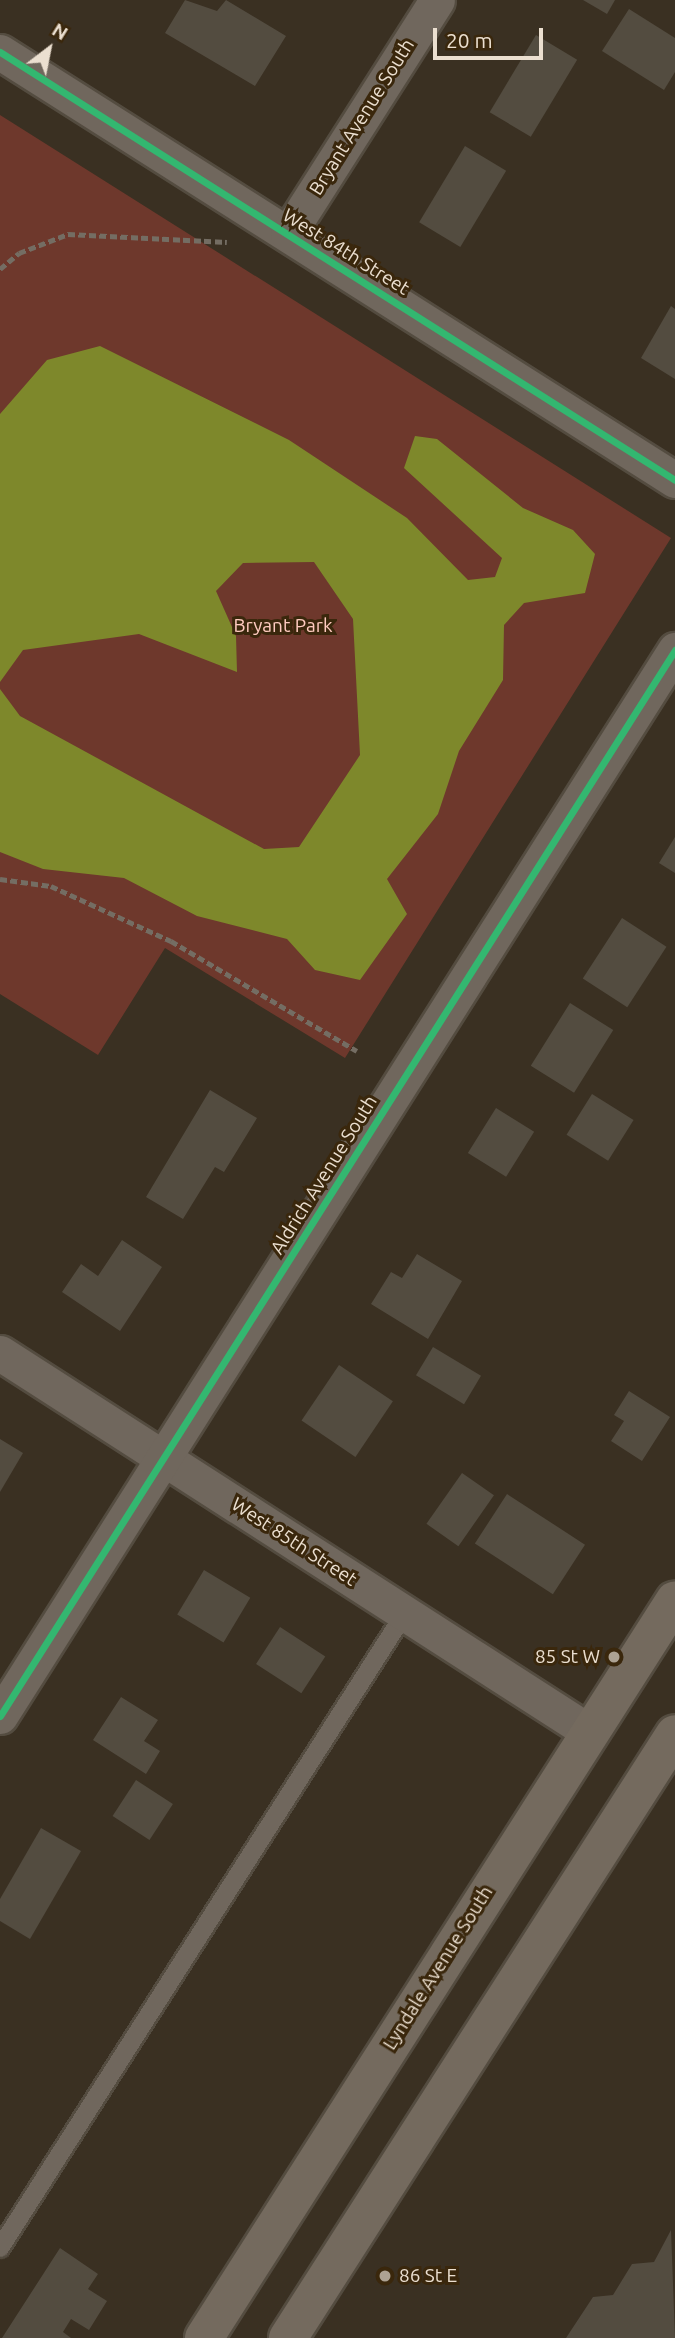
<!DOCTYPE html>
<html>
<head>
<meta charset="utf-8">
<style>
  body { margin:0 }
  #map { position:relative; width:675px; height:2338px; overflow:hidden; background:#3a3022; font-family:Ubuntu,sans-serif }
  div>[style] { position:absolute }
  .green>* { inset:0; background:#6e382c }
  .water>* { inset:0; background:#7e882b }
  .building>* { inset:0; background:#534c40; transform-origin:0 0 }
  .path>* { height:4.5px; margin-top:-2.25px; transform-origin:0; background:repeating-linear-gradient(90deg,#746d63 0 7px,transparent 0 10.5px) }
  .roads { filter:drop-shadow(2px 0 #544c40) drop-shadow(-2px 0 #544c40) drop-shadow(0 2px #544c40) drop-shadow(0 -2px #544c40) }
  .lane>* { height:18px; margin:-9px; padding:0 9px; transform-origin:9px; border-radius:9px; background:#70675d }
  .street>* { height:35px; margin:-17.5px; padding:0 17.5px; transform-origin:17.5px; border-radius:17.5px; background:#70675d }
  .secondary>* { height:38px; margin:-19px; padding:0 19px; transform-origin:19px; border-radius:19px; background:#746a5e }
  .cycleway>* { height:7px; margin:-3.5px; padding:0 3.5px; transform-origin:3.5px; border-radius:3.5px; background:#33b770 }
  .dots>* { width:19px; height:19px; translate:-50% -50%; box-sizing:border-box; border:4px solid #3a270c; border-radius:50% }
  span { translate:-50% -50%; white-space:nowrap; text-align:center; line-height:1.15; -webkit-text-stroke:6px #3a270c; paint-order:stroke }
  .street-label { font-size:19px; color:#ebdfd0 }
  .park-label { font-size:19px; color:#ffcbc0 }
  .poi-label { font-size:19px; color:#ebdfd0 }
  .right { translate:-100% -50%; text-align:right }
  .left { translate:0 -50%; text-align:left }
  .north { position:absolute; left:14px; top:14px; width:70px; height:70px; -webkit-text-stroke:5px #3a270c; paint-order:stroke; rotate:32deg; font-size:19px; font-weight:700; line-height:28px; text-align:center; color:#ebdfd0 }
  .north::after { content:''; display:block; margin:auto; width:24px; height:32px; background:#ebdfd0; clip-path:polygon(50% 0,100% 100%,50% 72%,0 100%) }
  .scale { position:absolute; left:433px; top:28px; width:110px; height:32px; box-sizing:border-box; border:4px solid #ebdfd0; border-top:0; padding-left:9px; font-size:21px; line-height:24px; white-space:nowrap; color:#ebdfd0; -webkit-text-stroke:5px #3a270c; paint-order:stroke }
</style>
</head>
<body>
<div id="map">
  <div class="green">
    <i style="clip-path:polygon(0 115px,671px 538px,345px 1058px,165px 948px,98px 1055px,0 994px)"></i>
  </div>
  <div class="water">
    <i style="clip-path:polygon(100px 346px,289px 440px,407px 518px,468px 580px,495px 577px,502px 558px,404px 468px,415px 436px,437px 439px,523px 508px,573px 530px,595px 554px,585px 593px,524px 603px,504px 625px,503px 680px,459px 751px,438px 814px,387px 879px,407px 914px,360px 980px,315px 970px,287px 939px,197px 916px,124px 878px,43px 869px,0 852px,0 689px,20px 716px,264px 849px,299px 847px,360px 755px,353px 619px,314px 562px,243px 563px,216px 591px,236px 636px,237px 672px,139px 634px,23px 650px,0 682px,0 414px,47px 360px)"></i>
  </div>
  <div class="building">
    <i style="clip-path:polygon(185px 0,217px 11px,226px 0,286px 36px,255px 86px,165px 33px)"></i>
    <i style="clip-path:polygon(583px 0,615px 0,607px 14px)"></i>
    <i style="clip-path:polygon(629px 9px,675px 38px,675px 72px,664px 90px,602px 51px)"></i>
    <i style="left:536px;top:35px;width:48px;height:90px;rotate:31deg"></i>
    <i style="left:465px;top:146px;width:48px;height:89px;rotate:31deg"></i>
    <i style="clip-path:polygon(671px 306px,675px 309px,675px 379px,641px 358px)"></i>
    <i style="clip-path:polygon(675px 837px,675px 873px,659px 863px)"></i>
    <i style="left:622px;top:918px;width:53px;height:72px;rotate:33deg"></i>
    <i style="left:570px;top:1003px;width:51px;height:74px;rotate:32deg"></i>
    <i style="clip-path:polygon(210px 1090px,257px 1118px,224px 1172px,215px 1167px,183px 1219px,146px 1197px)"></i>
    <i style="left:592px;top:1094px;width:49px;height:48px;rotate:32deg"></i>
    <i style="left:496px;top:1108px;width:45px;height:53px;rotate:32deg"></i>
    <i style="clip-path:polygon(122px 1240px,162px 1267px,120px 1331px,62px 1292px,81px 1264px,98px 1276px)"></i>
    <i style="clip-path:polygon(417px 1254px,462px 1281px,428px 1339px,371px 1304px,391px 1272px,402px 1278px)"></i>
    <i style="left:433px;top:1347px;width:56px;height:33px;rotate:31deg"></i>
    <i style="left:339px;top:1365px;width:65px;height:67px;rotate:34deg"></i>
    <i style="clip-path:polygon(629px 1391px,670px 1417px,642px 1461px,611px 1441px,624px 1421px,614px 1415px)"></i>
    <i style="clip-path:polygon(0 1439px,23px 1453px,0 1492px)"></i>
    <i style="left:462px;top:1473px;width:39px;height:62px;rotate:35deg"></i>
    <i style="left:507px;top:1494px;width:93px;height:59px;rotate:33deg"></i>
    <i style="left:204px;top:1570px;width:54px;height:52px;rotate:31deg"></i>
    <i style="left:280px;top:1627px;width:54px;height:44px;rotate:33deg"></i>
    <i style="clip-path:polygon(121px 1697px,158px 1720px,144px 1741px,160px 1751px,146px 1774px,93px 1740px)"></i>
    <i style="left:136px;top:1780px;width:44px;height:43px;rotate:33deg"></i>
    <i style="clip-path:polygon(41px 1828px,81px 1851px,30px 1939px,0 1921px,0 1899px)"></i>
    <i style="clip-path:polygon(671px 2230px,675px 2338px,566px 2338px,593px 2297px,613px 2295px,632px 2264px,654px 2262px)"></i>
    <i style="clip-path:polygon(60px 2248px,98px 2274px,88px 2289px,107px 2301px,89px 2330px,71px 2319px,63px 2332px,71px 2338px,2px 2338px)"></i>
  </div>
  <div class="path">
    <i style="left:0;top:269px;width:25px;rotate:-40deg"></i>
    <i style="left:19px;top:253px;width:53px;rotate:-21.2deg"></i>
    <i style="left:68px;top:234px;width:159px;rotate:2.9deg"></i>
    <i style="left:0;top:879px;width:51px;rotate:7.8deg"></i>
    <i style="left:51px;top:886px;width:132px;rotate:24.6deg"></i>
    <i style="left:171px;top:941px;width:216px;rotate:30.6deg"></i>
  </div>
  <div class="roads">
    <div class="lane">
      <i style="left:0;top:2248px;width:753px;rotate:-57.47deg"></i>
    </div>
    <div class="street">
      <i style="left:0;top:52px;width:799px;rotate:32.38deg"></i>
      <i style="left:288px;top:234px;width:277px;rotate:-57.5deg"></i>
      <i style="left:0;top:1353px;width:699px;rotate:32.74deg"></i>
      <i style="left:0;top:1716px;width:1262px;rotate:-57.66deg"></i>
    </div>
    <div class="secondary">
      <i style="left:204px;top:2338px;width:875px;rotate:-57.45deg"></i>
      <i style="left:288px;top:2338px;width:717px;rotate:-57.35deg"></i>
    </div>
  </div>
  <div class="cycleway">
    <i style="left:0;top:52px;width:799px;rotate:32.38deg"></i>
    <i style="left:0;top:1716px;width:1262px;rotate:-57.66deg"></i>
  </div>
  <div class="dots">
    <i style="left:614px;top:1657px;background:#ada293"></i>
    <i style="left:385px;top:2276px;background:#ada293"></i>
  </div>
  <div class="street-label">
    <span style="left:362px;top:117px;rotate:-58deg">Bryant Avenue South</span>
    <span style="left:346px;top:252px;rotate:32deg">West 84th Street</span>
    <span style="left:324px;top:1175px;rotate:-58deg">Aldrich Avenue South</span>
    <span style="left:294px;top:1542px;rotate:33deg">West 85th Street</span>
    <span style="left:438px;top:1968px;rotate:-58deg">Lyndale Avenue South</span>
  </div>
  <div class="park-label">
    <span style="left:283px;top:626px">Bryant Park</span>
  </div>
  <div class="poi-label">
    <span class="right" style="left:600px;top:1657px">85 St W</span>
    <span class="left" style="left:399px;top:2276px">86 St E</span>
  </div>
  <div class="north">N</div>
  <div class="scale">20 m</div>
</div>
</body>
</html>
